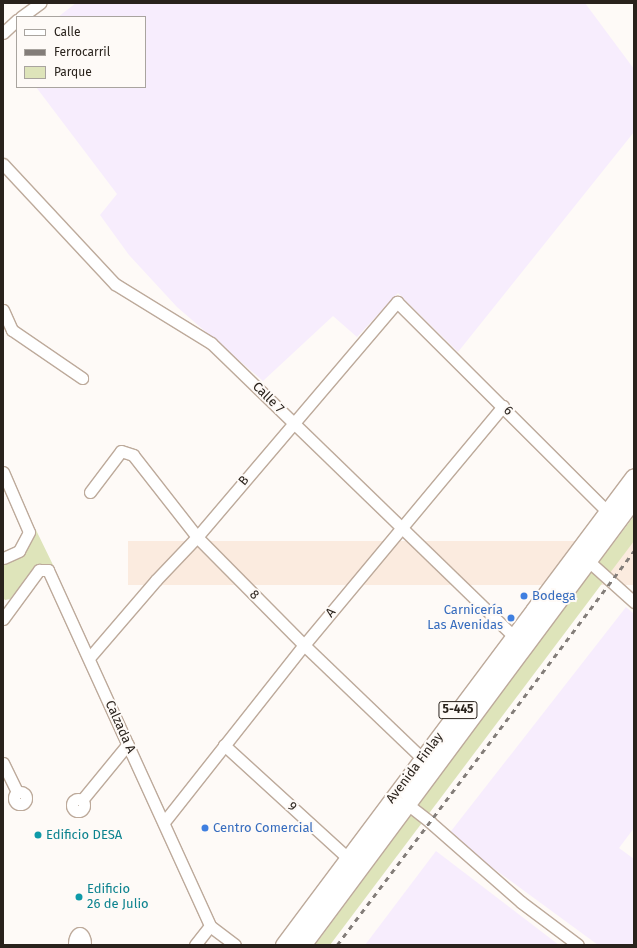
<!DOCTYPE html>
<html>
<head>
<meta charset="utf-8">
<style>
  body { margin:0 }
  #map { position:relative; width:637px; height:948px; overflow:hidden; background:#fefaf7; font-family:"Fira Sans",sans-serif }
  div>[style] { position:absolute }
  .built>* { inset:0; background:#fbebdf; transform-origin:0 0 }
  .industrial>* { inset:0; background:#f7edfd }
  .green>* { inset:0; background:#dee4ba }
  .roads { filter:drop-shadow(1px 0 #bdaa9b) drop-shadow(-1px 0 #bdaa9b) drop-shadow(0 1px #bdaa9b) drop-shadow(0 -1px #bdaa9b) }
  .minor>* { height:11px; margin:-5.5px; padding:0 5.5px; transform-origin:5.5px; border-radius:5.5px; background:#fff }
  .minor>.ring { margin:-5.5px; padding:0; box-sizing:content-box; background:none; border:11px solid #fff; border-radius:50% }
  .highway>* { height:17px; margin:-8.5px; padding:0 8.5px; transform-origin:8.5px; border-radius:8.5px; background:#fff }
  .rail>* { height:2.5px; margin-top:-1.25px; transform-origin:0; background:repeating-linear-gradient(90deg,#837d79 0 5px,transparent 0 10px) }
  .dots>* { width:11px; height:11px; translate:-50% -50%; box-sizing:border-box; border:2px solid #fefaf7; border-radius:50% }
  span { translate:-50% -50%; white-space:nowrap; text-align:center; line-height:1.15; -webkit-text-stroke:4px #fefaf7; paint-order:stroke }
  .shield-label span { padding:1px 3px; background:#fefaf7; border:1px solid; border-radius:3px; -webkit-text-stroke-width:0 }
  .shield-label { font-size:12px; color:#29221c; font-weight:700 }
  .street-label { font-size:13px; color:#29221c }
  .shop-label { font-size:13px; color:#366cbe }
  .left { translate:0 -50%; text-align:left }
  .right { translate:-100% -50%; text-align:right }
  .culture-label { font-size:13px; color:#0d838f }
  .frame { position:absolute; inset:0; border:4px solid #29221c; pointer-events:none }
  .legend { position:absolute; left:16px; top:16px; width:130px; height:72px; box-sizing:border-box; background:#fefaf7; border:1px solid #a9a49f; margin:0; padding:5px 7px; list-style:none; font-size:12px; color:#29221c }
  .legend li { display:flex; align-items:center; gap:8px; height:20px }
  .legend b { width:20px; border:1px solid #a9a49f }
</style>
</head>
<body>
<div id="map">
  <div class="built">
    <i style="left:634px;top:541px;width:44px;height:506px;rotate:90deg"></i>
  </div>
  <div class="industrial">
    <i style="clip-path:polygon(76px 3px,585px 3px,634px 69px,634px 132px,458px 352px,398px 293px,357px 337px,333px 316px,263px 381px,177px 307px,129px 255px,100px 215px,117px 194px,36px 87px,145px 87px,145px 17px,58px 17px)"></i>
    <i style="clip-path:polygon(626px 607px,634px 614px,634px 828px,619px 848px,634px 859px,634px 945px,598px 945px,448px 835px)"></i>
    <i style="clip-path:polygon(436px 851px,559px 945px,365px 945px)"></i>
  </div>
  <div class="green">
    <i style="clip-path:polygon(634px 516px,634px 541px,330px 945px,315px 945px,556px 619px)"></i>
    <i style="clip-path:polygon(36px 530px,54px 567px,37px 566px,10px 599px,5px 600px,3px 598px,3px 565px,23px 555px)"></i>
  </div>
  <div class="roads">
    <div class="minor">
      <i style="left:21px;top:17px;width:24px;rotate:-36deg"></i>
      <i style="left:3px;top:33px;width:19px;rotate:-43deg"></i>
      <i style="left:3px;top:164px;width:164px;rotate:47deg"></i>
      <i style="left:115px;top:284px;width:113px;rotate:31.6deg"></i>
      <i style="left:211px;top:343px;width:429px;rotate:44.1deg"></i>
      <i style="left:3px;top:310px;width:22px;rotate:66deg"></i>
      <i style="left:12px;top:330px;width:85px;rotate:34.4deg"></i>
      <i style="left:3px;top:472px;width:65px;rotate:66.6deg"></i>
      <i style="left:29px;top:532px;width:21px;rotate:118deg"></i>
      <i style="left:19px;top:551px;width:17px;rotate:156deg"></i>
      <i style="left:90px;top:492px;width:51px;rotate:-52.9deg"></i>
      <i style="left:121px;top:451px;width:13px;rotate:18deg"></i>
      <i style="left:133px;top:455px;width:104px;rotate:52deg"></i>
      <i style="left:197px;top:537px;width:152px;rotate:45.3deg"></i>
      <i style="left:304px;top:645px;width:172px;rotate:43.8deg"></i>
      <i style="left:584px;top:557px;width:67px;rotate:42deg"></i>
      <i style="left:3px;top:619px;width:61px;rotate:-53.7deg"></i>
      <i style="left:39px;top:570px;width:9px"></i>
      <i style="left:48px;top:570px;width:391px;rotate:65.5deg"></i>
      <i style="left:210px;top:926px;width:31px;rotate:37deg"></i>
      <i style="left:89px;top:658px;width:103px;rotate:-49.3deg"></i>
      <i style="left:156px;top:580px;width:59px;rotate:-46.4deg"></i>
      <i style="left:197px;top:537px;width:309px;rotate:-49.6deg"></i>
      <i style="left:397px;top:302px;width:303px;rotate:44.9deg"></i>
      <i style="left:224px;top:745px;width:173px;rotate:42.4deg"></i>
      <i style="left:3px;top:763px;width:32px;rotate:64deg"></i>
      <i class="ring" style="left:14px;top:792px;width:1px;height:1px"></i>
      <i class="ring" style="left:72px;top:799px;width:1px;height:1px"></i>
      <i style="left:82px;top:800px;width:72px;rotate:-50.6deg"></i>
      <i style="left:402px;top:800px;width:36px;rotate:38deg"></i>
      <i style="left:430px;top:822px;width:121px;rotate:41.3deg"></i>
      <i style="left:521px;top:902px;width:71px;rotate:37deg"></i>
      <i style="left:164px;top:822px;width:226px;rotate:-51.7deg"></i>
      <i style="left:304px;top:645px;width:311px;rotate:-50.2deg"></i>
      <i class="ring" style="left:74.5px;top:933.5px;width:-2px;height:-2px"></i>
      <i style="left:195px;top:945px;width:24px;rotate:-52deg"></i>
    </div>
    <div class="highway">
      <i style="left:284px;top:945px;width:584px;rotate:-53.21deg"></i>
      <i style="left:302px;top:945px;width:557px;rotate:-53.4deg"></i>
    </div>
  </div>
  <div class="rail">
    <i style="left:337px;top:945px;width:493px;rotate:-53deg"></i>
  </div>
  <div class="dots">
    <i style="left:524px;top:596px;background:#3f7fe0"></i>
    <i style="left:511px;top:618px;background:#3f7fe0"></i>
    <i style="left:205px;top:828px;background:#3f7fe0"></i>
    <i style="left:38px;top:835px;background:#0f9aa8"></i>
    <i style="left:79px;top:897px;background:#0f9aa8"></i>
  </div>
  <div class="shield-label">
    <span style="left:458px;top:710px">5-445</span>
  </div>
  <div class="street-label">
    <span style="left:268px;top:398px;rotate:44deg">Calle 7</span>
    <span style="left:508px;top:411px;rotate:45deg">6</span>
    <span style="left:244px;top:481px;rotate:-50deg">B</span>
    <span style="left:254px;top:595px;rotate:45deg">8</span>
    <span style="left:331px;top:613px;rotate:-50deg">A</span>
    <span style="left:120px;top:727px;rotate:66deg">Calzada A</span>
    <span style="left:415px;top:768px;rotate:-53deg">Avenida Finlay</span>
    <span style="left:292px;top:807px;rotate:42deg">9</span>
  </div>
  <div class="shop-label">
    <span class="left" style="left:532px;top:596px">Bodega</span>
    <span class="right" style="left:503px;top:618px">Carnicería<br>Las Avenidas</span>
    <span class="left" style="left:213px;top:828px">Centro Comercial</span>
  </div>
  <div class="culture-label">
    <span class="left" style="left:46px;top:835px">Edificio DESA</span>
    <span class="left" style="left:87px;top:897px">Edificio<br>26 de Julio</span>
  </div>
  <div class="frame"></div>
  <ul class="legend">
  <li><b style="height:5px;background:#fff"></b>Calle</li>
  <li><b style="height:5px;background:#837d79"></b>Ferrocarril</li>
  <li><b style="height:11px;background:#dee4ba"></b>Parque</li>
  </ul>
</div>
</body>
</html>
